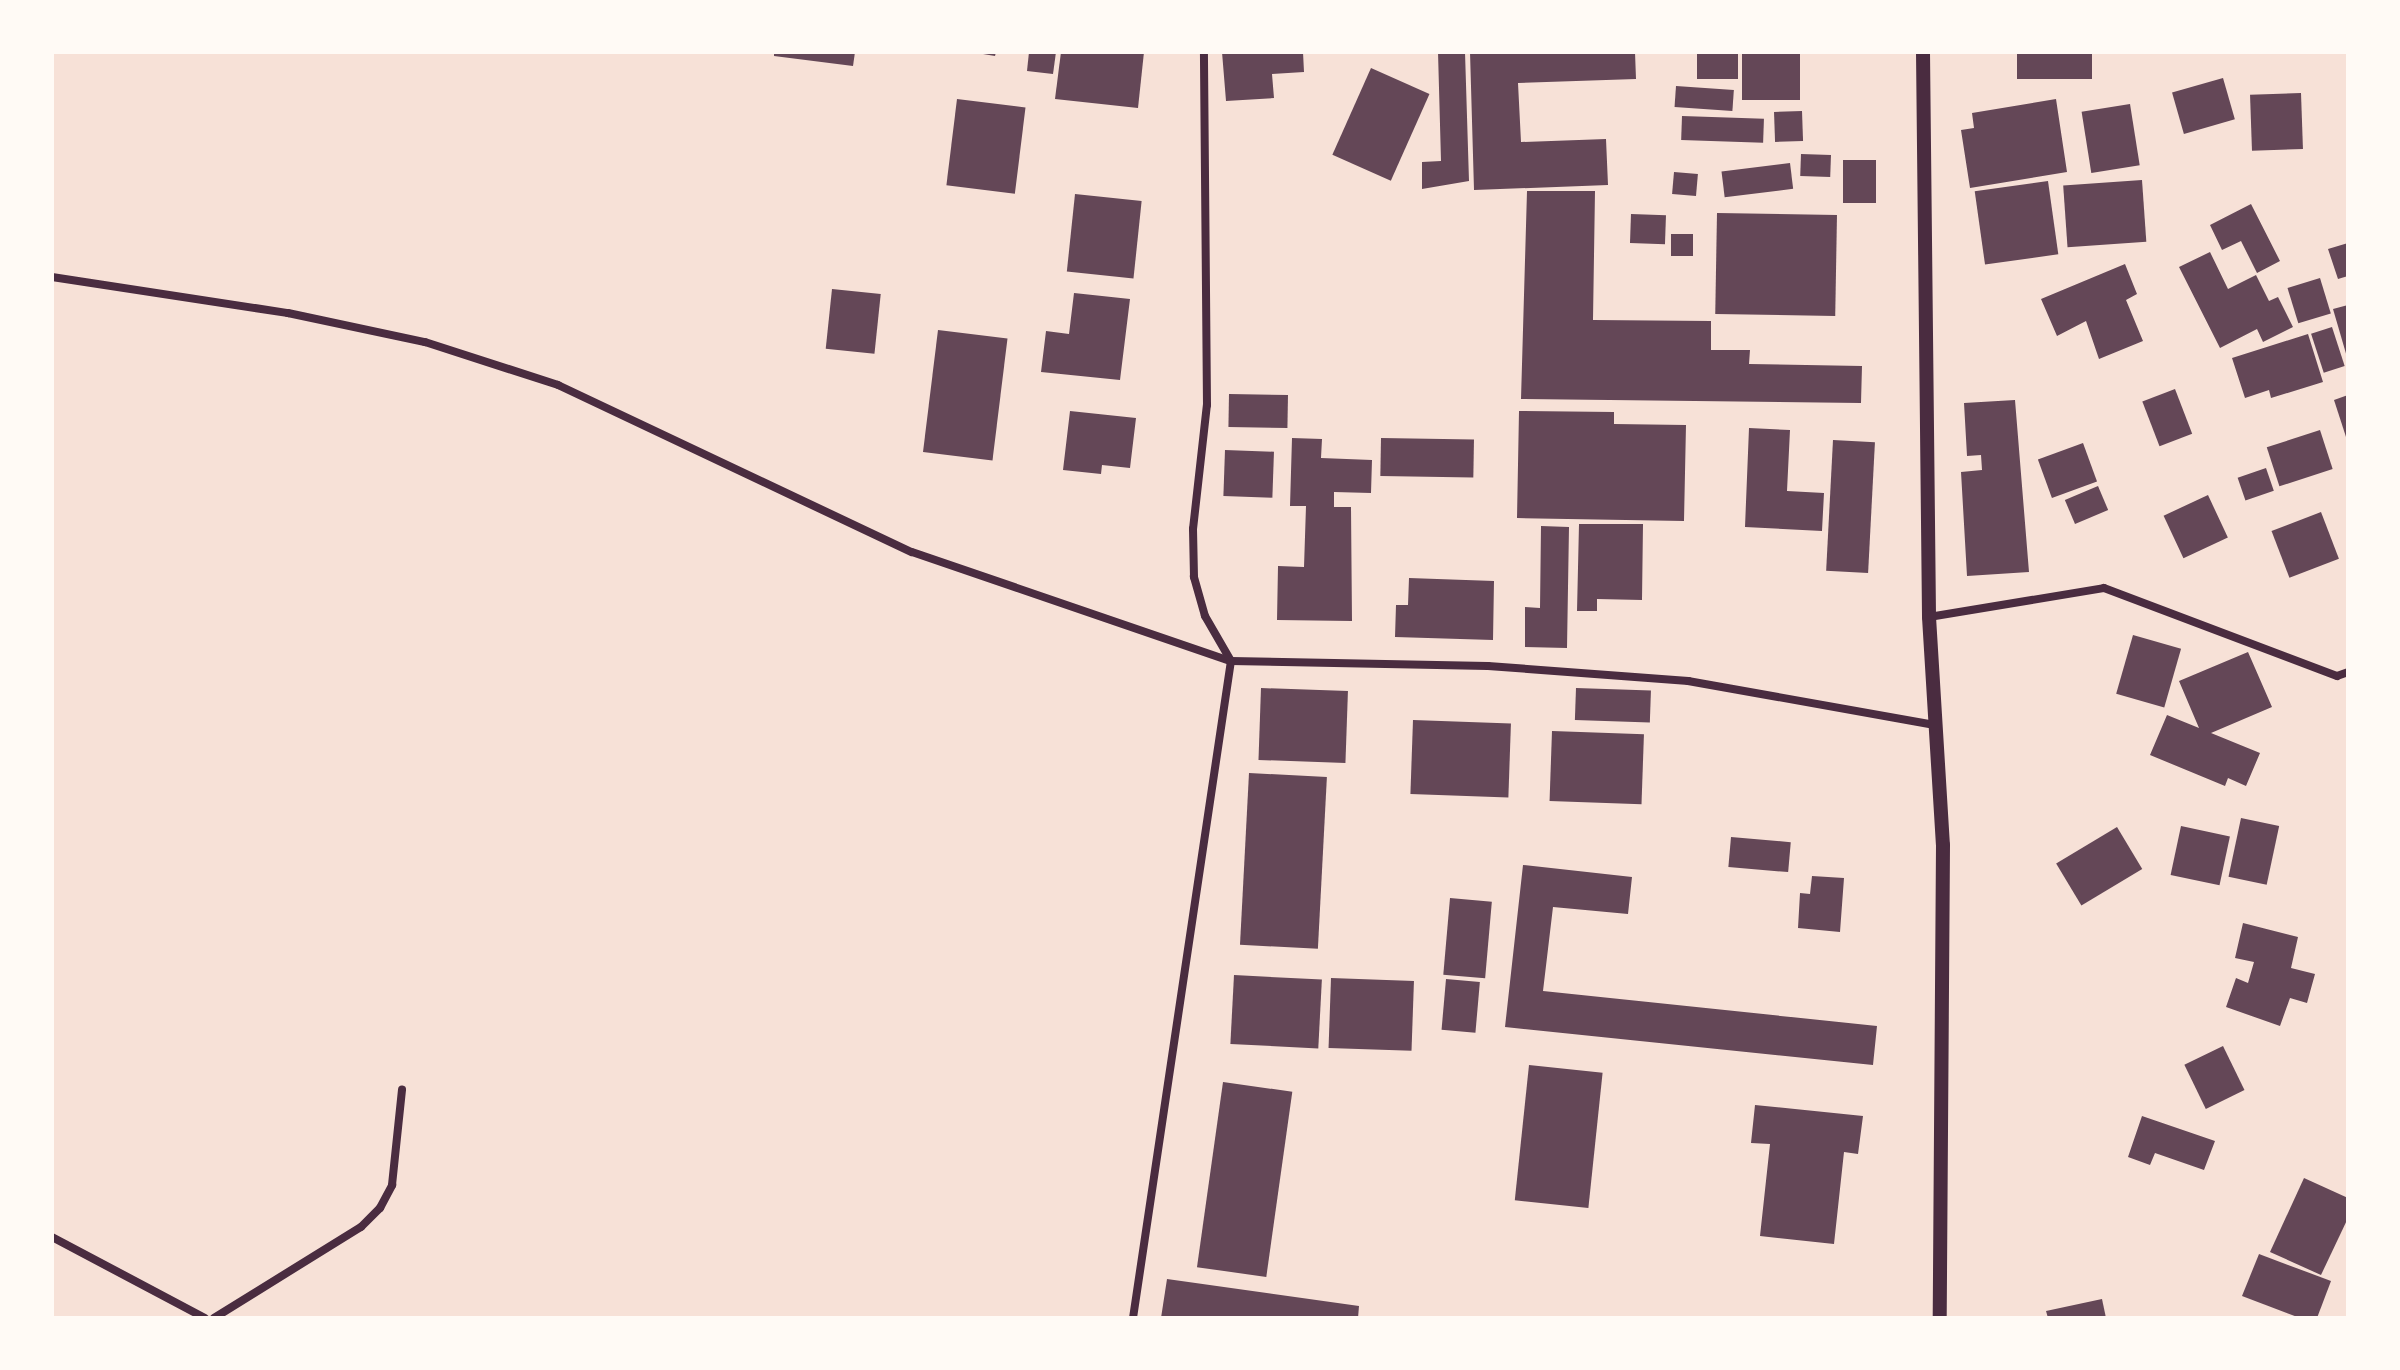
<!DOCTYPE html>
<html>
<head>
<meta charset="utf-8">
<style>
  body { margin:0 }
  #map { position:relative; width:2400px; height:1370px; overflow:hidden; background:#f7e1d7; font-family:"Libre Baskerville",serif }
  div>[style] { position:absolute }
  .building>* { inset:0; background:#644757; transform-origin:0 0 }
  .minor>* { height:8px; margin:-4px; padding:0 4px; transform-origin:4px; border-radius:4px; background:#4a2c40 }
  .tertiary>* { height:14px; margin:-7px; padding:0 7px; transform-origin:7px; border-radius:7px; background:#4a2c40 }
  span { translate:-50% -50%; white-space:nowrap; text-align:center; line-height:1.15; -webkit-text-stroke:6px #fffaf5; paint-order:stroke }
  .frame { position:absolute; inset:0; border:54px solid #fffaf5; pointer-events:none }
</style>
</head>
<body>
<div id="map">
  <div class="building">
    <i style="clip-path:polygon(774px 52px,855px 52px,853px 66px,774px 56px)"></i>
    <i style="clip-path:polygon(971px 52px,996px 52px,995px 56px)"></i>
    <i style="clip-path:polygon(1029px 52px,1056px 52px,1053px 74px,1027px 71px)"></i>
    <i style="clip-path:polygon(1061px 52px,1144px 52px,1138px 108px,1055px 99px)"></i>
    <i style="clip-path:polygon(1222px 52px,1303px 52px,1304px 72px,1272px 74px,1274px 98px,1226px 101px)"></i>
    <i style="clip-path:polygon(1438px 52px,1465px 52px,1469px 181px,1422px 189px,1422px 162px,1441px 161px)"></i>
    <i style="clip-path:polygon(1470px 52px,1635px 52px,1636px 79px,1518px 83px,1521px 142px,1606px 139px,1608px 185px,1474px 190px)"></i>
    <i style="left:1697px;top:52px;width:41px;height:27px"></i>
    <i style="left:2017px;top:52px;width:75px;height:27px"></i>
    <i style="left:1742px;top:54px;width:58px;height:46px"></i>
    <i style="left:1371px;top:68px;width:64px;height:95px;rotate:24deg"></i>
    <i style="left:2223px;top:78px;width:43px;height:53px;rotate:74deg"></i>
    <i style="left:1676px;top:86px;width:58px;height:21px;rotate:4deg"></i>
    <i style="left:2301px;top:93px;width:56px;height:51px;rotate:88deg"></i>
    <i style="left:957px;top:99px;width:69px;height:87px;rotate:7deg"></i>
    <i style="clip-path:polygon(2056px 99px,2067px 172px,1970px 188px,1961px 130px,1974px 128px,1972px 113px)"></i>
    <i style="left:2130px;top:104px;width:62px;height:49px;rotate:81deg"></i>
    <i style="left:1802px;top:111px;width:30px;height:28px;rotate:88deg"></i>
    <i style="left:1682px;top:116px;width:82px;height:24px;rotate:2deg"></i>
    <i style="left:1801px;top:154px;width:30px;height:22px;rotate:2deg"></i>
    <i style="left:1843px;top:160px;width:33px;height:43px"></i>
    <i style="left:1790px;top:163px;width:26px;height:69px;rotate:83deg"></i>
    <i style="left:1674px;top:172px;width:24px;height:22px;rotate:5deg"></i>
    <i style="left:2142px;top:180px;width:62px;height:79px;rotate:86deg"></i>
    <i style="left:2048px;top:181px;width:74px;height:74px;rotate:82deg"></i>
    <i style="clip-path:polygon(1527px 191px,1595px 191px,1593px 320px,1711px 321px,1711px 350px,1750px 350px,1749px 364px,1862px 366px,1861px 403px,1521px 399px)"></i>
    <i style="left:1075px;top:194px;width:67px;height:78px;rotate:6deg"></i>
    <i style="clip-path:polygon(2251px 204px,2280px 261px,2257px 273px,2241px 241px,2222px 250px,2210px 225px)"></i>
    <i style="left:1717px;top:213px;width:120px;height:101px;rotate:1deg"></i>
    <i style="left:1631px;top:214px;width:35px;height:29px;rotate:2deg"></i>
    <i style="left:1671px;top:234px;width:22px;height:22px"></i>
    <i style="clip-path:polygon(2348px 243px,2348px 276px,2338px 279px,2328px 249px)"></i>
    <i style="clip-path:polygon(2210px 252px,2228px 289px,2256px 275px,2269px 301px,2278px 297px,2293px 327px,2263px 342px,2257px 329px,2220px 348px,2179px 267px)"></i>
    <i style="clip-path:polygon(2125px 264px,2137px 294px,2126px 300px,2143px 341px,2099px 359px,2086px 321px,2057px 336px,2041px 299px)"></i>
    <i style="left:2320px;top:278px;width:37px;height:34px;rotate:73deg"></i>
    <i style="left:832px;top:289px;width:49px;height:60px;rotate:6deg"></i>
    <i style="clip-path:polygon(1074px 293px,1130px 299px,1120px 380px,1041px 372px,1046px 331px,1069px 334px)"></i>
    <i style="clip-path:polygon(2348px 305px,2348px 357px,2347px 357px,2333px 309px)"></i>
    <i style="left:2332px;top:327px;width:41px;height:22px;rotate:72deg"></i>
    <i style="left:938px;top:330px;width:70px;height:123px;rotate:7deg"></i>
    <i style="clip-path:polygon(2308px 334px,2323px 382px,2271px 398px,2269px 390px,2245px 398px,2232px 358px)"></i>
    <i style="left:2175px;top:389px;width:48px;height:35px;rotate:69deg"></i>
    <i style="left:1229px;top:394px;width:59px;height:33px;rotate:1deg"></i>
    <i style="clip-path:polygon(2348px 395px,2348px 440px,2347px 440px,2334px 400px)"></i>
    <i style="clip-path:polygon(2015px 400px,2029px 572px,1967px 576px,1961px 472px,1982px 470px,1981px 455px,1967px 456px,1964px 403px)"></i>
    <i style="clip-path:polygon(1070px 411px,1136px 418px,1130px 468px,1102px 465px,1101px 474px,1063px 470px)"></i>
    <i style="clip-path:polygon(1519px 411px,1614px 412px,1614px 424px,1686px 425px,1684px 521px,1517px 518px)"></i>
    <i style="clip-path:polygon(1749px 428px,1790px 430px,1787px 491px,1824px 493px,1822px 531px,1745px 527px)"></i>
    <i style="left:2320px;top:430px;width:41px;height:56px;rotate:72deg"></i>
    <i style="clip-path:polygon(1292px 438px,1322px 439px,1321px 458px,1372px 460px,1371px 493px,1334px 492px,1334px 507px,1351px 507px,1352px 621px,1277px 620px,1278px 566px,1304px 567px,1306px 506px,1290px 506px)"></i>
    <i style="left:1381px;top:438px;width:93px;height:38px;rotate:1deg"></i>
    <i style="left:1833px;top:440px;width:42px;height:131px;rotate:3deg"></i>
    <i style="left:2083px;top:443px;width:41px;height:48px;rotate:70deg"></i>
    <i style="left:1225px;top:450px;width:49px;height:46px;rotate:2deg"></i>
    <i style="left:2266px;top:468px;width:24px;height:30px;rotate:71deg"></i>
    <i style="left:2098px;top:486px;width:26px;height:36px;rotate:67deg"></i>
    <i style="left:2208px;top:495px;width:47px;height:49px;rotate:65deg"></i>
    <i style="left:2321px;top:512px;width:50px;height:53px;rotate:69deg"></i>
    <i style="clip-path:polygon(1579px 524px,1643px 524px,1642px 600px,1597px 599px,1597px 611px,1577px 611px)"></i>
    <i style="clip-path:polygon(1541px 526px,1569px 527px,1567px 648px,1525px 647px,1525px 607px,1540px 608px)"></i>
    <i style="clip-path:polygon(1409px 578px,1494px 581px,1493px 640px,1395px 637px,1396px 605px,1408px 605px)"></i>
    <i style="left:2133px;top:635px;width:50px;height:61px;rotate:16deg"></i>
    <i style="clip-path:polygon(2248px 652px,2272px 707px,2211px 733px,2260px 753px,2246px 786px,2228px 778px,2225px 786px,2150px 755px,2167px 715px,2199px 728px,2179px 681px)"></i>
    <i style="left:1261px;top:688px;width:87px;height:72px;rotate:2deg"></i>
    <i style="left:1576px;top:688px;width:75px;height:32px;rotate:2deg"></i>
    <i style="left:1413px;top:720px;width:98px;height:74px;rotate:2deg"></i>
    <i style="left:1552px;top:731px;width:92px;height:70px;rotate:2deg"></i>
    <i style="left:1249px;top:773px;width:78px;height:172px;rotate:3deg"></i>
    <i style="left:2241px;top:818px;width:39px;height:60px;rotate:12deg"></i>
    <i style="left:2181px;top:826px;width:50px;height:50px;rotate:12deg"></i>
    <i style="left:2117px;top:827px;width:49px;height:71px;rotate:59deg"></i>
    <i style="left:1731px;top:837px;width:60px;height:30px;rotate:5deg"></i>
    <i style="clip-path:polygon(1523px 865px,1632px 877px,1628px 914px,1553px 907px,1543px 991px,1877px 1026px,1873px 1065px,1505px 1027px)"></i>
    <i style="clip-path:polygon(1812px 876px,1844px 878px,1840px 932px,1798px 928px,1800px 893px,1810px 894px)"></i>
    <i style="left:1450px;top:898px;width:42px;height:77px;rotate:5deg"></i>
    <i style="clip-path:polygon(2243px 923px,2298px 937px,2291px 968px,2315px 974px,2307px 1003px,2290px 998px,2280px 1026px,2226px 1007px,2236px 978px,2248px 983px,2254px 962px,2235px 958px)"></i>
    <i style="left:1234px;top:975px;width:88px;height:69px;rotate:3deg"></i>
    <i style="left:1331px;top:978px;width:83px;height:70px;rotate:2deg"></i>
    <i style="left:1446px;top:979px;width:34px;height:51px;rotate:5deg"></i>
    <i style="left:2223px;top:1046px;width:49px;height:43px;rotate:64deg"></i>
    <i style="left:1529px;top:1065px;width:74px;height:136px;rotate:6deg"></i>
    <i style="left:1223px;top:1082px;width:70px;height:187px;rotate:8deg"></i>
    <i style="clip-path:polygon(1755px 1105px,1863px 1116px,1858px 1154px,1844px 1152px,1834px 1244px,1760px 1236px,1770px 1144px,1751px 1143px)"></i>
    <i style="clip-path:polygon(2142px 1116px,2215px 1141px,2204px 1170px,2155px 1153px,2150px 1165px,2128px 1157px)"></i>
    <i style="clip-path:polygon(2304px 1178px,2348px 1198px,2348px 1218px,2321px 1275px,2270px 1252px)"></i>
    <i style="clip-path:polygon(2259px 1254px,2331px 1281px,2317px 1318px,2300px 1318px,2242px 1296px)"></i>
    <i style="clip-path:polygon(1167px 1279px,1359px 1306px,1358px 1318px,1161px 1318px)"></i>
    <i style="clip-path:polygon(2102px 1299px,2106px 1318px,2048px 1318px,2046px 1311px)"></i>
  </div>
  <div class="minor">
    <i style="left:52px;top:277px;width:239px;rotate:8.7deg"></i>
    <i style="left:288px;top:313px;width:140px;rotate:12deg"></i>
    <i style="left:425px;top:342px;width:140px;rotate:17.9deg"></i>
    <i style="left:558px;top:385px;width:391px;rotate:25.3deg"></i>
    <i style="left:912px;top:552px;width:337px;rotate:18.9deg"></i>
    <i style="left:1231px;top:661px;width:257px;rotate:1.1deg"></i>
    <i style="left:1488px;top:666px;width:201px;rotate:4.3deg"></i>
    <i style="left:1688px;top:681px;width:252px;rotate:10.1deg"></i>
    <i style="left:1929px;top:617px;width:177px;rotate:-9.4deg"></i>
    <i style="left:2104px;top:588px;width:249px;rotate:20.7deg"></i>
    <i style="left:2337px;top:676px;width:12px;rotate:-20deg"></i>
    <i style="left:52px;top:1237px;width:173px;rotate:27.9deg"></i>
    <i style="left:214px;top:1318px;width:173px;rotate:-31.8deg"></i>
    <i style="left:361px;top:1227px;width:27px;rotate:-45deg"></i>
    <i style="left:380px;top:1208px;width:26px;rotate:-62deg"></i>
    <i style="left:392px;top:1185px;width:96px;rotate:-84deg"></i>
    <i style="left:1133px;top:1318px;width:664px;rotate:-81.52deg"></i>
    <i style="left:1231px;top:661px;width:52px;rotate:-120deg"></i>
    <i style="left:1205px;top:616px;width:41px;rotate:-105.8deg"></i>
    <i style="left:1194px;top:577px;width:48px;rotate:-91.2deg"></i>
    <i style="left:1193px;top:529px;width:125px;rotate:-83.6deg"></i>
    <i style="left:1207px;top:405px;width:353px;rotate:-90.5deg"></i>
  </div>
  <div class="tertiary">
    <i style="left:1923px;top:52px;width:565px;rotate:89.39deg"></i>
    <i style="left:1929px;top:617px;width:228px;rotate:86.5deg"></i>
    <i style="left:1943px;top:845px;width:473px;rotate:90.4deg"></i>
  </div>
  <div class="frame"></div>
</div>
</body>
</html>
